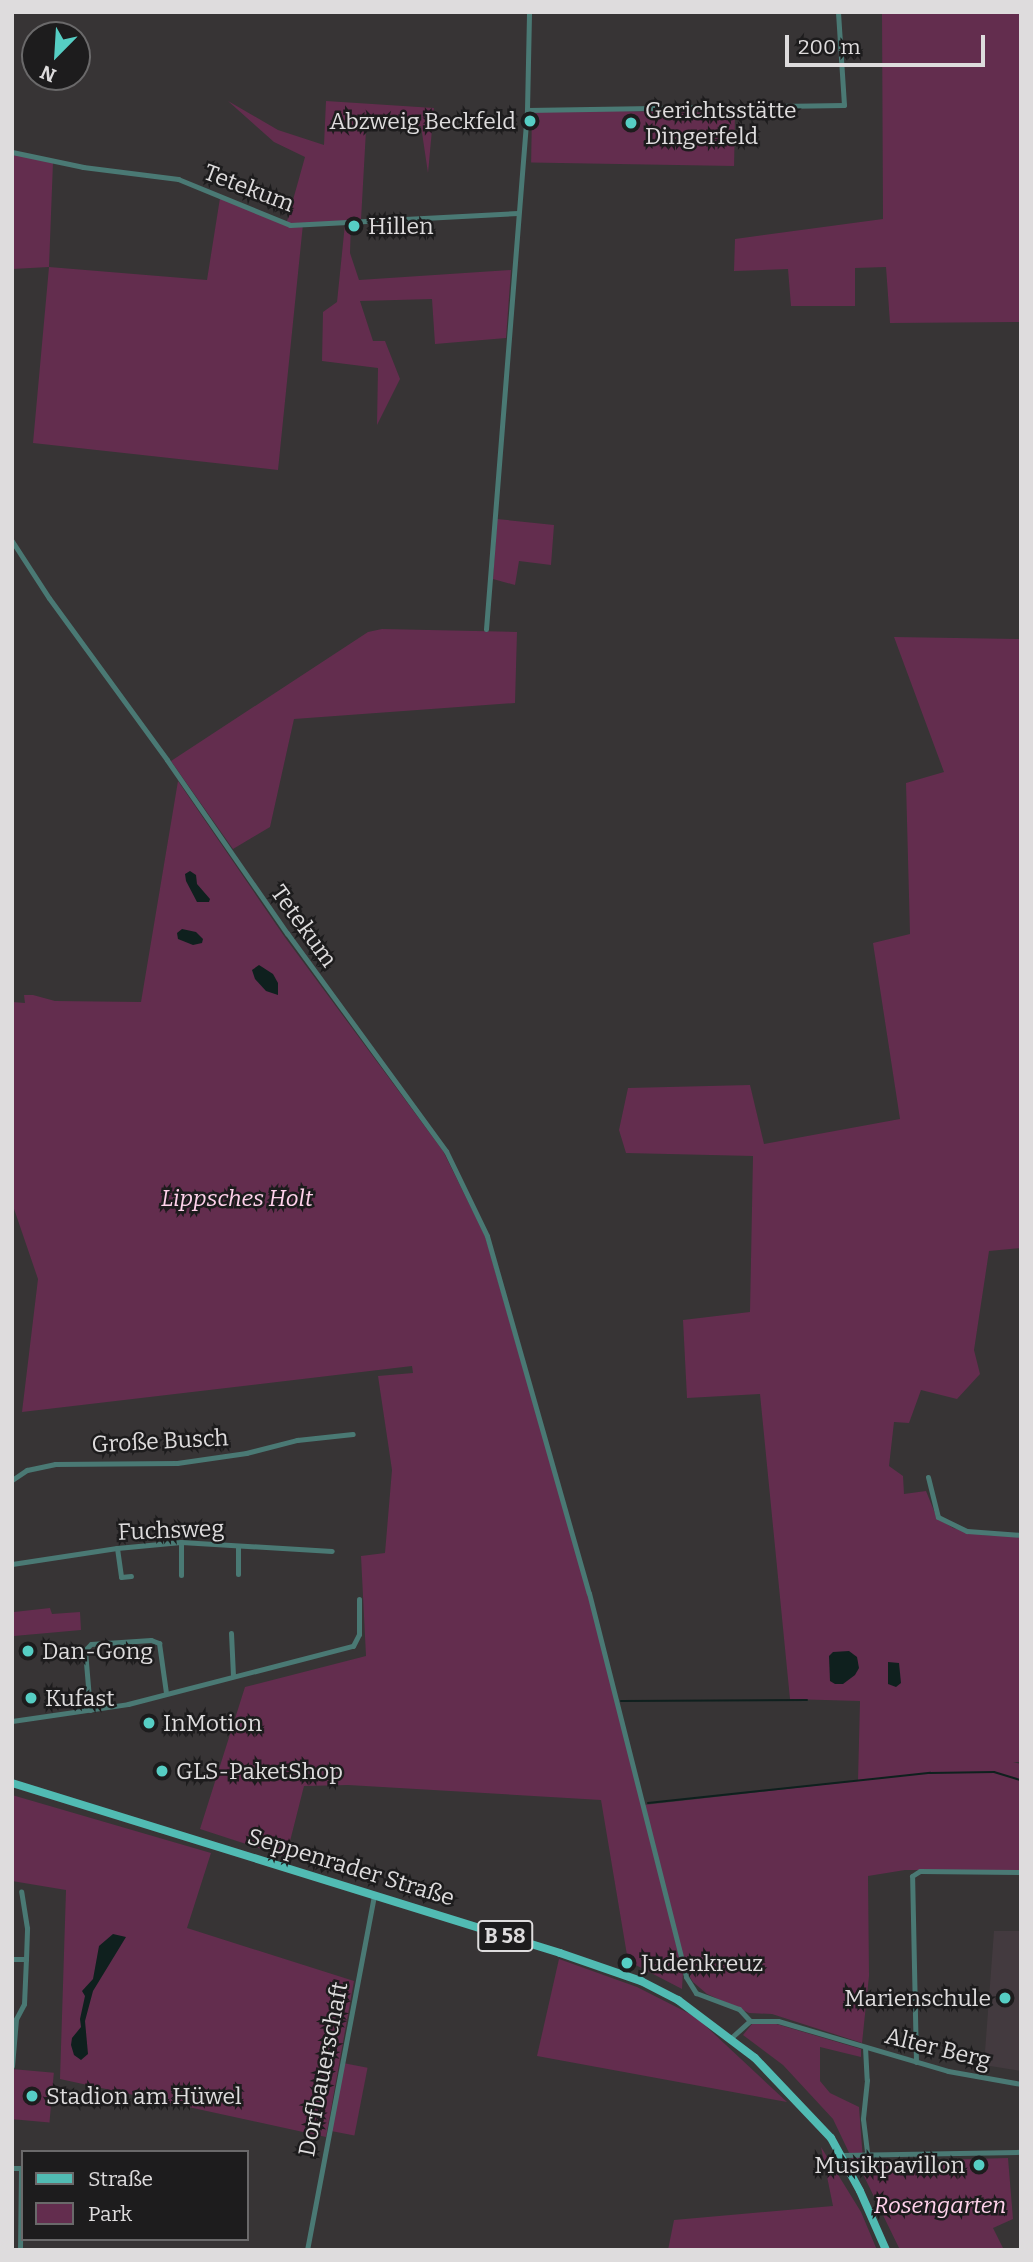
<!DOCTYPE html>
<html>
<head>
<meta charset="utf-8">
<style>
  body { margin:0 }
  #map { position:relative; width:1033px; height:2262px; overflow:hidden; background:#373435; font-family:Bitter,serif }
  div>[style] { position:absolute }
  .built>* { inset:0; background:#433a3f }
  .green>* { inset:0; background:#632d4e; transform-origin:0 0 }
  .water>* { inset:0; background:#0f201e }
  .stream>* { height:2px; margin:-1px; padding:0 1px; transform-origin:1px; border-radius:1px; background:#0f201e }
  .street>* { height:5px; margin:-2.5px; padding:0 2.5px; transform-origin:2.5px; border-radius:2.5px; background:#4a7974 }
  .primary>* { height:8px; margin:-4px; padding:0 4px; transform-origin:4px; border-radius:4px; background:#51bbb3 }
  .dots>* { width:19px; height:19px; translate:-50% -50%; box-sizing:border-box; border:4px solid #1d1c1d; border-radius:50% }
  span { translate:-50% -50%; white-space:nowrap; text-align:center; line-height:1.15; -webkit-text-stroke:5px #1d1c1d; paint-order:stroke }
  .shield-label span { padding:2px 5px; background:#1d1c1d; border:2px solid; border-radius:5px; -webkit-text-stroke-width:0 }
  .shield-label { font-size:21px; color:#dedcdd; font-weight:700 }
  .poi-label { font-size:23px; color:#dedcdd }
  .left { translate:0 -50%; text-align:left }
  .right { translate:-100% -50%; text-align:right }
  .street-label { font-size:23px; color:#dedcdd }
  .park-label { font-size:23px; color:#ffd2eb; font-style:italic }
  .frame { position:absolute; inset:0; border:14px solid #dedcdd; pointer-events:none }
  .legend { position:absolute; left:21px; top:2150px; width:228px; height:91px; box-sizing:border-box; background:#1d1c1d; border:2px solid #6a696a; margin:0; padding:9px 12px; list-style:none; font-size:21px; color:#dedcdd }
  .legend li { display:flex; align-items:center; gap:14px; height:35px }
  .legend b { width:35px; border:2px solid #6a696a }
  .north { position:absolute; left:21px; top:21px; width:70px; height:70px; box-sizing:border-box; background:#1d1c1d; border:2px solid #6a696a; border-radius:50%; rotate:204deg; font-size:19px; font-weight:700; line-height:28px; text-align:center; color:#dedcdd }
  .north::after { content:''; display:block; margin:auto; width:24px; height:32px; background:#56cec4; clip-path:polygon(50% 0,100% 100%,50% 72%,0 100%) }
  .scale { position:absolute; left:785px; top:35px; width:200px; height:32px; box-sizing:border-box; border:4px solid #dedcdd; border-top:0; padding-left:9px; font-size:21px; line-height:24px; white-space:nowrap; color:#dedcdd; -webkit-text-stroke:5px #1d1c1d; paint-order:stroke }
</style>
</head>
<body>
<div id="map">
  <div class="built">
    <i style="clip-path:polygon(994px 1931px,1021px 1931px,1021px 2071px,984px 2065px)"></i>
  </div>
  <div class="green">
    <i style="clip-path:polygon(882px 12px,1021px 12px,1021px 322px,890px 323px,886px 267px,855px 268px,855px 306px,791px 306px,788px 269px,734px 271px,735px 239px,883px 219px)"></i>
    <i style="clip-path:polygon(228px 101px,278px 130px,324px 145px,326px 101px,434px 108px,428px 173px,421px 126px,366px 130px,361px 220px,303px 224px,278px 470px,33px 443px,49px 267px,12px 269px,12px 154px,53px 162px,49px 267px,207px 280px,220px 198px,286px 225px,305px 157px,274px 142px)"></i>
    <i style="left:735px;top:113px;width:53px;height:203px;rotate:91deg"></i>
    <i style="clip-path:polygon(351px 223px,350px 253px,359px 280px,511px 270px,506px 338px,435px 344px,432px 299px,360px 301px,373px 341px,385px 341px,400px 379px,377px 425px,378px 368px,322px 361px,323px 312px,337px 302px,345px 224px)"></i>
    <i style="clip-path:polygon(497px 519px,554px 525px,551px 565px,519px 561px,515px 585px,493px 579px)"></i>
    <i style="clip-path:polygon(382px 629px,517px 632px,515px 703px,294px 719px,270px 827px,233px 849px,171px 761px,368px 632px)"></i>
    <i style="clip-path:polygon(894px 637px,1021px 639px,1021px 1248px,989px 1251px,974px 1350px,980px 1374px,957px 1399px,921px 1390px,909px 1423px,894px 1422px,889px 1466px,903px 1476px,904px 1494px,926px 1491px,937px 1518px,953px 1528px,982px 1535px,1021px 1537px,1021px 1762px,1013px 1762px,1021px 1764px,1021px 1870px,905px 1870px,868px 1876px,869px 1976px,862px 2043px,772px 2014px,749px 2013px,707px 1994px,693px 1982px,685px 1969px,644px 1805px,858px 1781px,860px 1701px,790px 1699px,760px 1394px,687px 1398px,683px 1320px,750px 1312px,753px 1156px,626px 1153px,619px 1130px,628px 1088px,750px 1085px,764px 1144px,900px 1119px,873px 943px,910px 934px,906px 783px,944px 772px)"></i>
    <i style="clip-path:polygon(178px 781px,284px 936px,443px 1151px,485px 1236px,588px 1593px,683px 1971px,682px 1989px,628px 1961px,601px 1800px,348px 1785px,304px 1786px,286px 1857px,200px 1829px,245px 1687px,366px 1656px,361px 1556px,385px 1553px,392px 1470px,378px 1376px,413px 1373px,412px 1366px,22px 1412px,38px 1279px,12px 1203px,12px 1002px,25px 1003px,24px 995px,33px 995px,55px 1001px,141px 1002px)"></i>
    <i style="clip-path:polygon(50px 1608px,52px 1614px,80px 1612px,81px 1630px,14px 1636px,14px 1612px)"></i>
    <i style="clip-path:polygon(12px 1795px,211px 1853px,187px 1928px,354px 1981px,326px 2137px,60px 2079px,66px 1890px,12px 1881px)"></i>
    <i style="clip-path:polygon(559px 1959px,637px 1987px,696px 2017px,787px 2102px,537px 2056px)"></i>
    <i style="clip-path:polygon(773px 2023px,861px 2049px,861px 2057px,820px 2047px,820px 2081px,830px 2093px,859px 2107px,863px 2160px,852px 2159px,833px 2119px,783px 2065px,743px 2035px,752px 2024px)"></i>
    <i style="left:343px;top:2063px;width:25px;height:69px;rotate:11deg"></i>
    <i style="left:12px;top:2069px;width:42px;height:50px;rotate:5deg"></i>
    <i style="clip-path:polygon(821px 2147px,861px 2212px,877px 2250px,668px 2250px,674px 2220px,833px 2206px)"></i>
    <i style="clip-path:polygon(1008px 2158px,1013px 2219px,993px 2228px,1004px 2250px,900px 2250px,860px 2168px,867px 2162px)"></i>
  </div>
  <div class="water">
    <i style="clip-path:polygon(190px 871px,196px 875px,197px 884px,210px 899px,209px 902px,197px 902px,186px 881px,185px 874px)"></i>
    <i style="clip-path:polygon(182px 929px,196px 932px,203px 939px,202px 943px,193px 945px,178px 939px,177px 933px)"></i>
    <i style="clip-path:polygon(259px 965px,273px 974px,278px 983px,278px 995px,266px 991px,255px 979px,252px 970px)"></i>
    <i style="clip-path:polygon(849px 1651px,857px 1657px,859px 1668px,855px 1675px,843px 1684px,835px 1684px,830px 1681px,829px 1656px,833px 1652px)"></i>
    <i style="clip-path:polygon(888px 1662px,899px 1663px,901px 1683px,896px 1687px,888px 1684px)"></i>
    <i style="clip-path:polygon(113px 1934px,126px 1937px,93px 1991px,85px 2021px,88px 2054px,81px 2060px,74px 2055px,71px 2045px,72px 2038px,81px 2027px,80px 2019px,85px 1996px,82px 1991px,93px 1979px,99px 1946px)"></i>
  </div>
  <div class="stream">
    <i style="left:621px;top:1701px;width:186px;rotate:-0.3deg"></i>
    <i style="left:648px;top:1803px;width:284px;rotate:-6.1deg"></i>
    <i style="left:930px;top:1773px;width:64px;rotate:-0.9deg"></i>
    <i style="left:994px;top:1772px;width:28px;rotate:17deg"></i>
  </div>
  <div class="street">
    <i style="left:527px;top:110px;width:317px;rotate:-0.9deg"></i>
    <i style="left:844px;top:105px;width:93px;rotate:-93.7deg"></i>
    <i style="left:12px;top:152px;width:73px;rotate:11.9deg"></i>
    <i style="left:83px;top:167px;width:96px;rotate:7.2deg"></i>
    <i style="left:178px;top:179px;width:121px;rotate:22.3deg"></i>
    <i style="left:290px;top:225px;width:228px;rotate:-3deg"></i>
    <i style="left:12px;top:541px;width:68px;rotate:57deg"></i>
    <i style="left:49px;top:598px;width:200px;rotate:53.9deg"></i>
    <i style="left:167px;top:760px;width:211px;rotate:55.3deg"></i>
    <i style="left:287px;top:933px;width:270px;rotate:53.9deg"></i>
    <i style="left:446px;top:1151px;width:94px;rotate:64.2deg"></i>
    <i style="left:487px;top:1236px;width:371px;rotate:74.1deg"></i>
    <i style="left:589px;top:1593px;width:396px;rotate:75.8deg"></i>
    <i style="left:686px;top:1977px;width:19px;rotate:58deg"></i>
    <i style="left:696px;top:1993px;width:46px;rotate:20.4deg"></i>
    <i style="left:739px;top:2009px;width:16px;rotate:47deg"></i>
    <i style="left:486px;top:629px;width:521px;rotate:-85.48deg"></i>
    <i style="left:527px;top:110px;width:98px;rotate:-88.8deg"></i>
    <i style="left:928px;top:1477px;width:41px;rotate:76deg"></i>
    <i style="left:938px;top:1517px;width:32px;rotate:26deg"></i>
    <i style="left:967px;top:1531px;width:54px;rotate:4.2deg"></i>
    <i style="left:12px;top:1480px;width:18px;rotate:-34deg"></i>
    <i style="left:27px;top:1470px;width:29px;rotate:-12deg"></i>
    <i style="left:55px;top:1464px;width:122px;rotate:-0.5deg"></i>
    <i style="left:177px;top:1463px;width:70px;rotate:-8.2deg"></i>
    <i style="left:246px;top:1453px;width:53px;rotate:-14.3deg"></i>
    <i style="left:297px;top:1440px;width:56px;rotate:-6.1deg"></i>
    <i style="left:181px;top:1542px;width:33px;rotate:90deg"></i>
    <i style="left:117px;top:1548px;width:29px;rotate:82deg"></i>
    <i style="left:121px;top:1577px;width:10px;rotate:-6deg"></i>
    <i style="left:12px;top:1564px;width:106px;rotate:-8.7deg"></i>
    <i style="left:117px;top:1548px;width:64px;rotate:-5.4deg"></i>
    <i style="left:181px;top:1542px;width:151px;rotate:3.4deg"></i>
    <i style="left:238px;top:1574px;width:28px;rotate:-90deg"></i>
    <i style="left:231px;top:1633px;width:43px;rotate:87.3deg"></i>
    <i style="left:90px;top:1710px;width:60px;rotate:-94.8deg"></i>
    <i style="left:85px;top:1650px;width:8px;rotate:-45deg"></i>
    <i style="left:91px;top:1644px;width:60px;rotate:-3.8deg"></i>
    <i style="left:151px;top:1640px;width:9px;rotate:21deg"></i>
    <i style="left:159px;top:1643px;width:50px;rotate:82deg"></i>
    <i style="left:12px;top:1721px;width:117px;rotate:-8.3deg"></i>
    <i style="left:128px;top:1704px;width:232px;rotate:-14.5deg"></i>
    <i style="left:353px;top:1646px;width:13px;rotate:-63deg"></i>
    <i style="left:359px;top:1634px;width:35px;rotate:-90deg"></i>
    <i style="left:12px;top:1959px;width:14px"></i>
    <i style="left:732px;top:2037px;width:24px;rotate:-42deg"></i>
    <i style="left:750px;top:2021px;width:28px"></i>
    <i style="left:778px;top:2021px;width:177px;rotate:16.4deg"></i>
    <i style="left:948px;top:2071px;width:74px;rotate:10.1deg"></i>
    <i style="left:865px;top:2047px;width:33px;rotate:87deg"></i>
    <i style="left:867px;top:2080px;width:39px;rotate:96deg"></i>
    <i style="left:863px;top:2119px;width:35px;rotate:83deg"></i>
    <i style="left:916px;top:2062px;width:186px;rotate:-91.2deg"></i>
    <i style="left:912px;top:1876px;width:9px;rotate:-32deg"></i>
    <i style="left:920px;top:1871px;width:101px;rotate:0.6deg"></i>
    <i style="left:12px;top:2066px;width:47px;rotate:-85.1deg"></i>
    <i style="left:16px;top:2019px;width:17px;rotate:-62deg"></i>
    <i style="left:24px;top:2004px;width:45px;rotate:-87.5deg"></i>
    <i style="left:26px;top:1959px;width:31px;rotate:-88deg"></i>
    <i style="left:27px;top:1928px;width:37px;rotate:-99deg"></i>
    <i style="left:841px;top:2155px;width:180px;rotate:-1deg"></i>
    <i style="left:12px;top:2168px;width:11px"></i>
    <i style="left:20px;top:2250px;width:82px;rotate:-89.3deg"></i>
    <i style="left:307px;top:2250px;width:361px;rotate:-79.3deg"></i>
  </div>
  <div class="primary">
    <i style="left:12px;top:1783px;width:574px;rotate:17.23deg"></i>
    <i style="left:560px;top:1953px;width:86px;rotate:19.1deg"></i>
    <i style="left:641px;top:1981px;width:42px;rotate:27.2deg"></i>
    <i style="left:678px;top:2000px;width:96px;rotate:37deg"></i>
    <i style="left:755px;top:2058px;width:110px;rotate:46.5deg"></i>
    <i style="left:831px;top:2138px;width:60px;rotate:61.3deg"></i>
    <i style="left:860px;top:2191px;width:64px;rotate:66.2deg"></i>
  </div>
  <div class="dots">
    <i style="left:530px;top:121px;background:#56cec4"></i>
    <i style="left:631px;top:123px;background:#56cec4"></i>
    <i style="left:354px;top:226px;background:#56cec4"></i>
    <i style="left:28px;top:1651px;background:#56cec4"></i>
    <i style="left:31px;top:1698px;background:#56cec4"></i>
    <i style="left:149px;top:1723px;background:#56cec4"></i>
    <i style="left:162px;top:1771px;background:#56cec4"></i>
    <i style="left:627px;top:1963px;background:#56cec4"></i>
    <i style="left:1005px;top:1998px;background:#56cec4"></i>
    <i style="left:32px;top:2096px;background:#56cec4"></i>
    <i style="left:979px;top:2165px;background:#56cec4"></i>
  </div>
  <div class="shield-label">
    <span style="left:505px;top:1936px">B 58</span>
  </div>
  <div class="poi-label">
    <span class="left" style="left:645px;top:123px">Gerichtsstätte<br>Dingerfeld</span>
    <span class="right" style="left:516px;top:121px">Abzweig Beckfeld</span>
    <span class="left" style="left:368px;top:226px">Hillen</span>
    <span class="left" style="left:42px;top:1651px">Dan-Gong</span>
    <span class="left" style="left:45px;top:1698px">Kufast</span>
    <span class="left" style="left:163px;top:1723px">InMotion</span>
    <span class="left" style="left:176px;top:1771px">GLS-PaketShop</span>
    <span class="left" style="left:641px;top:1963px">Judenkreuz</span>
    <span class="right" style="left:991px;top:1998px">Marienschule</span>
    <span class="left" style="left:46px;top:2096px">Stadion am Hüwel</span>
    <span class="right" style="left:965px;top:2165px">Musikpavillon</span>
  </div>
  <div class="street-label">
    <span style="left:249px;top:188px;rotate:21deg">Tetekum</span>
    <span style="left:304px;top:926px;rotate:54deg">Tetekum</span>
    <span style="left:160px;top:1441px;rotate:-3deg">Große Busch</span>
    <span style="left:171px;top:1530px;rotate:-2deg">Fuchsweg</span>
    <span style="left:351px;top:1867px;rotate:17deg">Seppenrader Straße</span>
    <span style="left:938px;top:2048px;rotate:14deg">Alter Berg</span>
    <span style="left:323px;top:2069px;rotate:-79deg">Dorfbauerschaft</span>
  </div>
  <div class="park-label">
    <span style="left:237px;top:1198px">Lippsches Holt</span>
    <span style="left:940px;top:2205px">Rosengarten</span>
  </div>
  <div class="frame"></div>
  <ul class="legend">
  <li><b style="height:9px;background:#51bbb3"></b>Straße</li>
  <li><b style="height:19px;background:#632d4e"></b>Park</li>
  </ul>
  <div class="north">N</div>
  <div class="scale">200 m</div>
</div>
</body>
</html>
